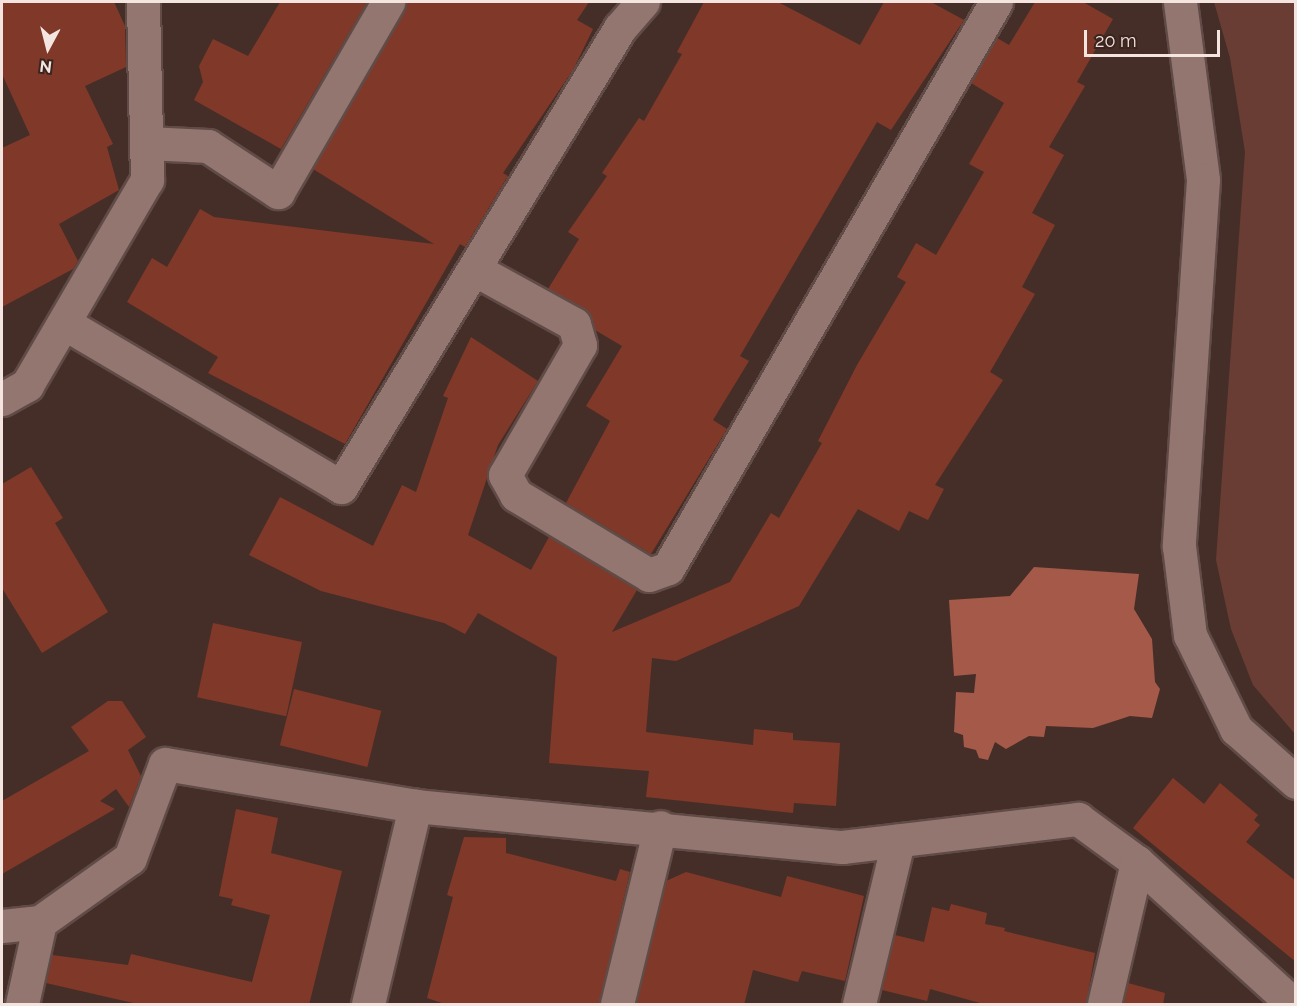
<!DOCTYPE html>
<html>
<head>
<meta charset="utf-8">
<style>
  body { margin:0 }
  #map { position:relative; width:1297px; height:1006px; overflow:hidden; background:#462e28; font-family:Raleway,sans-serif }
  div>[style] { position:absolute }
  .green>* { inset:0; background:#693d33 }
  .water>* { inset:0; background:#a55949 }
  .building>* { inset:0; background:#803829; transform-origin:0 0 }
  .roads { filter:drop-shadow(2px 0 #604b47) drop-shadow(-2px 0 #604b47) drop-shadow(0 2px #604b47) drop-shadow(0 -2px #604b47) }
  .minor>* { height:33px; margin:-16.5px; padding:0 16.5px; transform-origin:16.5px; border-radius:16.5px; background:#93766f }
  span { translate:-50% -50%; white-space:nowrap; text-align:center; line-height:1.15; -webkit-text-stroke:4.5px #3b241e; paint-order:stroke }
  .frame { position:absolute; inset:0; border:3px solid #f5e5e1; pointer-events:none }
  .north { position:absolute; left:18px; top:18px; width:60px; height:60px; -webkit-text-stroke:4px #3b241e; paint-order:stroke; rotate:187deg; font-size:16px; font-weight:700; line-height:24px; text-align:center; color:#f5e5e1 }
  .north::after { content:''; display:block; margin:auto; width:21px; height:27px; background:#f5e5e1; clip-path:polygon(50% 0,100% 100%,50% 72%,0 100%) }
  .scale { position:absolute; left:1084px; top:30px; width:136px; height:27px; box-sizing:border-box; border:3px solid #f5e5e1; border-top:0; padding-left:8px; font-size:18px; line-height:21px; white-space:nowrap; color:#f5e5e1; -webkit-text-stroke:4px #3b241e; paint-order:stroke }
</style>
</head>
<body>
<div id="map">
  <div class="green">
    <i style="clip-path:polygon(1214px 2px,1295px 2px,1295px 734px,1253px 685px,1231px 629px,1216px 560px,1245px 152px,1230px 58px)"></i>
  </div>
  <div class="water">
    <i style="clip-path:polygon(1034px 567px,1139px 574px,1134px 609px,1152px 639px,1155px 682px,1160px 689px,1152px 718px,1130px 716px,1093px 728px,1046px 726px,1044px 737px,1029px 736px,1006px 749px,995px 742px,988px 760px,979px 758px,976px 750px,964px 747px,963px 735px,954px 732px,956px 692px,974px 693px,976px 674px,954px 676px,949px 600px,1010px 596px)"></i>
  </div>
  <div class="building">
    <i style="clip-path:polygon(2px 2px,114px 2px,125px 26px,126px 67px,85px 86px,113px 144px,107px 147px,119px 190px,59px 224px,78px 261px,73px 269px,2px 307px,2px 148px,30px 135px,2px 74px)"></i>
    <i style="clip-path:polygon(280px 2px,367px 2px,281px 149px,194px 100px,203px 82px,199px 66px,213px 39px,248px 56px)"></i>
    <i style="clip-path:polygon(407px 2px,589px 2px,577px 20px,593px 29px,573px 70px,503px 173px,508px 176px,465px 247px,460px 244px,345px 444px,208px 373px,218px 357px,127px 302px,152px 258px,167px 267px,200px 209px,214px 217px,434px 244px,313px 169px)"></i>
    <i style="clip-path:polygon(704px 2px,778px 2px,860px 45px,884px 2px,931px 2px,964px 20px,891px 130px,877px 122px,740px 356px,749px 361px,713px 420px,727px 429px,651px 554px,566px 503px,610px 421px,586px 406px,622px 346px,595px 330px,583px 308px,548px 289px,579px 239px,568px 232px,607px 176px,602px 173px,639px 118px,644px 121px,682px 54px,677px 52px)"></i>
    <i style="clip-path:polygon(1035px 2px,1083px 2px,1113px 19px,1077px 82px,1085px 86px,1049px 147px,1064px 155px,1032px 213px,1055px 225px,1022px 287px,1035px 294px,990px 372px,1003px 380px,935px 485px,944px 489px,928px 520px,909px 511px,899px 531px,858px 509px,799px 606px,676px 661px,652px 658px,646px 732px,753px 745px,754px 729px,793px 733px,793px 740px,840px 743px,836px 806px,794px 803px,793px 813px,646px 797px,649px 771px,549px 763px,557px 657px,478px 613px,465px 634px,444px 623px,321px 591px,249px 555px,280px 497px,373px 546px,402px 485px,416px 492px,448px 398px,443px 396px,471px 337px,538px 381px,498px 445px,468px 535px,531px 570px,549px 537px,637px 590px,612px 632px,730px 582px,771px 513px,779px 518px,822px 443px,818px 441px,857px 365px,906px 282px,897px 277px,916px 243px,936px 255px,984px 172px,969px 164px,1004px 103px,971px 83px,997px 38px,1009px 45px)"></i>
    <i style="clip-path:polygon(31px 467px,63px 518px,55px 523px,108px 612px,42px 653px,2px 588px,2px 484px)"></i>
    <i style="left:213px;top:623px;width:91px;height:76px;rotate:12deg"></i>
    <i style="left:294px;top:689px;width:90px;height:58px;rotate:14deg"></i>
    <i style="clip-path:polygon(108px 701px,122px 701px,146px 737px,128px 750px,141px 776px,129px 807px,116px 789px,100px 801px,115px 809px,2px 874px,2px 801px,89px 751px,71px 727px)"></i>
    <i style="clip-path:polygon(1173px 778px,1204px 804px,1220px 783px,1258px 815px,1254px 820px,1260px 825px,1246px 842px,1296px 881px,1296px 962px,1133px 828px)"></i>
    <i style="clip-path:polygon(236px 809px,278px 818px,271px 853px,342px 871px,309px 1005px,142px 1005px,46px 983px,52px 955px,128px 965px,131px 954px,252px 982px,270px 915px,231px 905px,233px 899px,219px 896px)"></i>
    <i style="clip-path:polygon(464px 837px,506px 838px,506px 853px,616px 881px,620px 869px,630px 872px,599px 1005px,448px 1005px,427px 998px,453px 897px,447px 895px)"></i>
    <i style="clip-path:polygon(686px 872px,781px 897px,787px 876px,864px 896px,845px 981px,802px 971px,798px 982px,753px 970px,744px 1005px,636px 1005px,666px 881px)"></i>
    <i style="clip-path:polygon(951px 904px,987px 913px,985px 924px,1005px 928px,1004px 931px,1095px 953px,1086px 1005px,987px 1005px,930px 989px,927px 1001px,882px 990px,895px 935px,924px 942px,932px 907px,949px 911px)"></i>
    <i style="clip-path:polygon(1128px 983px,1165px 993px,1163px 1005px,1123px 1005px)"></i>
  </div>
  <div class="roads">
    <div class="minor">
      <i style="left:1180px;top:2px;width:179px;rotate:82.6deg"></i>
      <i style="left:1203px;top:180px;width:367px;rotate:93.8deg"></i>
      <i style="left:1179px;top:546px;width:90px;rotate:83deg"></i>
      <i style="left:1190px;top:635px;width:105px;rotate:63.9deg"></i>
      <i style="left:1236px;top:729px;width:80px;rotate:41.5deg"></i>
      <i style="left:147px;top:143px;width:61px;rotate:2.8deg"></i>
      <i style="left:208px;top:146px;width:84px;rotate:33.3deg"></i>
      <i style="left:278px;top:192px;width:220px;rotate:-59.9deg"></i>
      <i style="left:474px;top:269px;width:114px;rotate:28.8deg"></i>
      <i style="left:574px;top:324px;width:22px;rotate:74deg"></i>
      <i style="left:580px;top:345px;width:150px;rotate:120deg"></i>
      <i style="left:505px;top:475px;width:23px;rotate:61deg"></i>
      <i style="left:516px;top:495px;width:155px;rotate:31deg"></i>
      <i style="left:649px;top:575px;width:20px;rotate:-20deg"></i>
      <i style="left:668px;top:568px;width:654px;rotate:-59.91deg"></i>
      <i style="left:64px;top:323px;width:322px;rotate:30.6deg"></i>
      <i style="left:341px;top:487px;width:537px;rotate:-58.71deg"></i>
      <i style="left:620px;top:28px;width:35px;rotate:-49deg"></i>
      <i style="left:2px;top:399px;width:29px;rotate:-29deg"></i>
      <i style="left:27px;top:385px;width:238px;rotate:-59.7deg"></i>
      <i style="left:147px;top:180px;width:178px;rotate:-91.3deg"></i>
      <i style="left:2px;top:926px;width:38px;rotate:-6deg"></i>
      <i style="left:22px;top:1004px;width:84px;rotate:-77.6deg"></i>
      <i style="left:40px;top:922px;width:110px;rotate:-35.4deg"></i>
      <i style="left:130px;top:858px;width:100px;rotate:-69.6deg"></i>
      <i style="left:165px;top:764px;width:254px;rotate:9.5deg"></i>
      <i style="left:415px;top:806px;width:429px;rotate:5.5deg"></i>
      <i style="left:842px;top:847px;width:238px;rotate:-6.8deg"></i>
      <i style="left:1078px;top:819px;width:73px;rotate:36.1deg"></i>
      <i style="left:1137px;top:862px;width:211px;rotate:42.3deg"></i>
      <i style="left:368px;top:1004px;width:204px;rotate:-76.6deg"></i>
      <i style="left:617px;top:1004px;width:182px;rotate:-76.3deg"></i>
      <i style="left:859px;top:1004px;width:168px;rotate:-76.5deg"></i>
      <i style="left:1104px;top:1004px;width:146px;rotate:-76.9deg"></i>
    </div>
  </div>
  <div class="frame"></div>
  <div class="north">N</div>
  <div class="scale">20 m</div>
</div>
</body>
</html>
